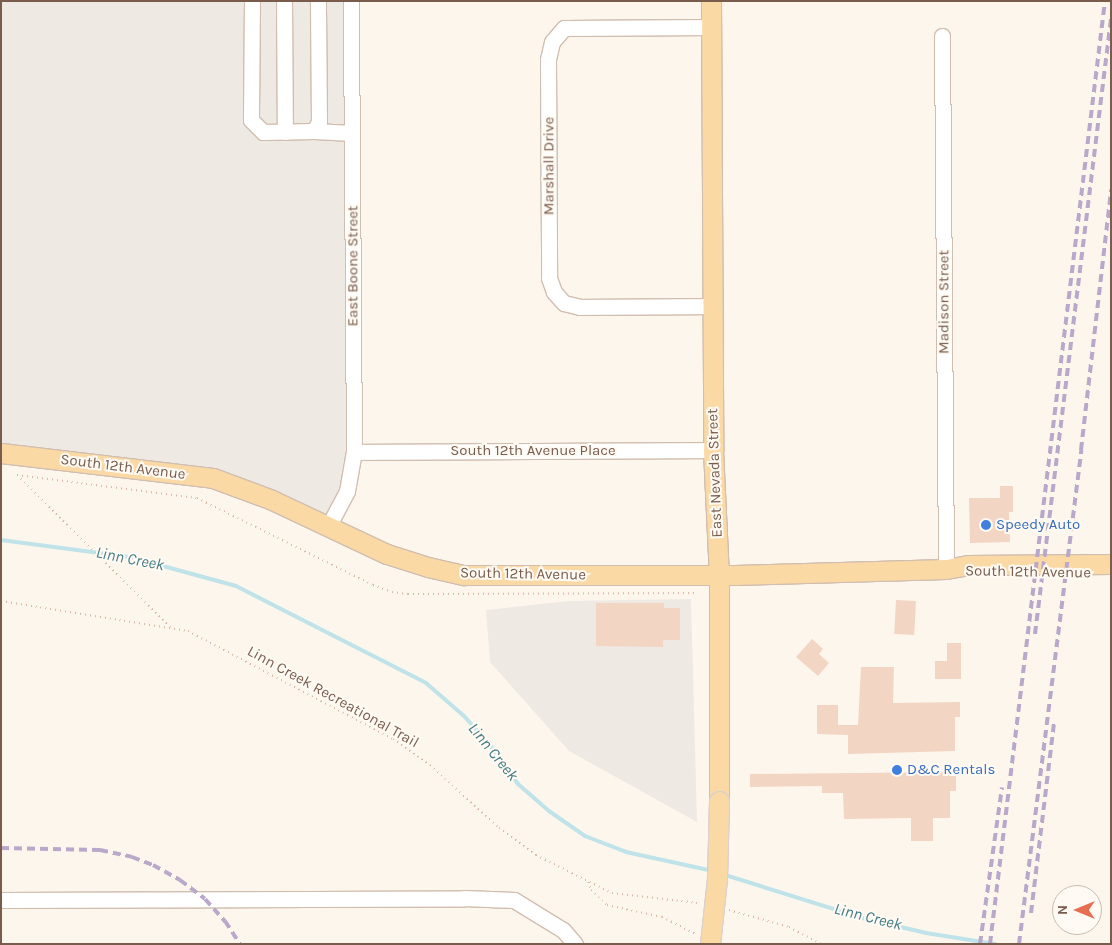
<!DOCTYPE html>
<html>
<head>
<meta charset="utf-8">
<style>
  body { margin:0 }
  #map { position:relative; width:1112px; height:945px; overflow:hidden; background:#fdf6ec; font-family:Karla,sans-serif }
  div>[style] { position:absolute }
  .industrial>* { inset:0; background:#efe9e4 }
  .stream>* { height:4px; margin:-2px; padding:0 2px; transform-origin:2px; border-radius:2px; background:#bfe3e8 }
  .building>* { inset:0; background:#f3d5c3; transform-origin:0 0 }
  .path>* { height:2px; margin-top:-1px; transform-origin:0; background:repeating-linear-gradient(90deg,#d9b8a5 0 1px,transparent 0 5px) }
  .roads { filter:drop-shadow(1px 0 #d1beb0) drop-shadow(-1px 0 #d1beb0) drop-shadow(0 1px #d1beb0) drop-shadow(0 -1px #d1beb0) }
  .minor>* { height:15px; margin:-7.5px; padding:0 7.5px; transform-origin:7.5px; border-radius:7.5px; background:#fff }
  .major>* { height:19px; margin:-9.5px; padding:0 9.5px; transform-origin:9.5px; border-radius:9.5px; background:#fbd9a5 }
  .rail>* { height:4px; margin-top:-2px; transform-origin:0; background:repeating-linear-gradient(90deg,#b9a8c9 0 8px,transparent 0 13px) }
  .bridges { filter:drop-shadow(1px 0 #dad1cd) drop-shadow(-1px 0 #dad1cd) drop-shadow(0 1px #dad1cd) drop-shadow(0 -1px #dad1cd) }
  .major-bridge>* { height:19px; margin:-9.5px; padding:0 9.5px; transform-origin:9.5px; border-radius:9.5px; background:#fbd9a5 }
  .dots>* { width:14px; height:14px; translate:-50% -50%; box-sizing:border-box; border:2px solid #fffaf3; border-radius:50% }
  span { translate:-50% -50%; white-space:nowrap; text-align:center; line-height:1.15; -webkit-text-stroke:4px #fffaf3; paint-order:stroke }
  .street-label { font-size:15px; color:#7a5c4d }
  .shop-label { font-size:15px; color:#366cbe }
  .left { translate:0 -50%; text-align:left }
  .water-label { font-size:16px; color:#437c86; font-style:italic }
  .frame { position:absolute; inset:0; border:2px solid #7a5c4d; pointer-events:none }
  .north { position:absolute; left:1052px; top:885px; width:50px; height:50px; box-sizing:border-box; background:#fffaf3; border:1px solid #cabbb1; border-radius:50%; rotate:270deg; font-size:14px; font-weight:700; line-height:20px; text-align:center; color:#7a5c4d }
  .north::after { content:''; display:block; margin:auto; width:18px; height:22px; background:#e76f51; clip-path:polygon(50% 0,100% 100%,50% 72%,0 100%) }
</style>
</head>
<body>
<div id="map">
  <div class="industrial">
    <i style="clip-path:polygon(1px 1px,351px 1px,354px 452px,329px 525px,213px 478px,1px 453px)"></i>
    <i style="clip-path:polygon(691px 599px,697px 822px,569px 751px,490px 662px,486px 610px,569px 601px)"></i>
  </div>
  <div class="stream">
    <i style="left:1px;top:540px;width:130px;rotate:7.5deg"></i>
    <i style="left:130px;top:557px;width:110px;rotate:15.3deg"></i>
    <i style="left:236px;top:586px;width:213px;rotate:27deg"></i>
    <i style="left:426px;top:683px;width:50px;rotate:41deg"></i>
    <i style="left:464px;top:716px;width:39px;rotate:48deg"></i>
    <i style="left:490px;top:745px;width:48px;rotate:54.3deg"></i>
    <i style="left:518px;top:784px;width:41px;rotate:41.1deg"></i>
    <i style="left:549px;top:811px;width:44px;rotate:34.8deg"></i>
    <i style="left:585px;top:836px;width:44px;rotate:21.3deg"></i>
    <i style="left:626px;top:852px;width:89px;rotate:12.3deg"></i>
    <i style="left:722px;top:874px;width:147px;rotate:17.4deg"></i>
    <i style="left:862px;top:918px;width:66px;rotate:13.2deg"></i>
    <i style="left:926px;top:933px;width:70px;rotate:9.1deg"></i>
  </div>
  <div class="building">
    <i style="clip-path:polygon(1000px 486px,1013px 486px,1013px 512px,1009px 512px,1010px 542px,970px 543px,969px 498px,1000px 498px)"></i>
    <i style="left:896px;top:600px;width:20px;height:34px;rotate:3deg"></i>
    <i style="clip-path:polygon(596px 603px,664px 603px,664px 608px,680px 608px,680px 640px,663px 640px,663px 647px,596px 646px)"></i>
    <i style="clip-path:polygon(812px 639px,823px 649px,819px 654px,829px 663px,818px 676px,796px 657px)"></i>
    <i style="clip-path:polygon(947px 643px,961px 643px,961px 679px,935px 679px,935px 661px,947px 661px)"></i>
    <i style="clip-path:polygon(861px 667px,894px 667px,893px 703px,960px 702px,960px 717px,955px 717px,955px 751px,848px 754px,848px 735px,817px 734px,817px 705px,838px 705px,838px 725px,858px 725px)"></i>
    <i style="clip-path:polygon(956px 772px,956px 791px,950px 791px,950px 818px,933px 818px,933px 841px,911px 841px,911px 818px,844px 819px,843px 793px,822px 793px,822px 786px,750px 787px,750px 774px)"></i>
  </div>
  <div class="path">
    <i style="left:17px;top:475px;width:181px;rotate:7.3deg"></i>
    <i style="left:197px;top:498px;width:196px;rotate:26.3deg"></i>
    <i style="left:373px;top:585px;width:20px;rotate:20deg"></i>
    <i style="left:392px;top:592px;width:16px;rotate:7deg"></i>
    <i style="left:408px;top:594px;width:289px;rotate:-0.2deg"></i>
    <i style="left:17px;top:475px;width:217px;rotate:44.8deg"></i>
    <i style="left:1px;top:601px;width:189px;rotate:9.1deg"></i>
    <i style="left:188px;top:631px;width:232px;rotate:27.8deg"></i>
    <i style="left:393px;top:739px;width:45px;rotate:35.1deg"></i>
    <i style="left:430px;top:765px;width:93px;rotate:42.4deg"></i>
    <i style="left:499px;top:828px;width:46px;rotate:36.1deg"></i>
    <i style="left:536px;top:855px;width:85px;rotate:26.6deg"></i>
    <i style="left:612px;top:893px;width:87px;rotate:6.6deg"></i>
    <i style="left:588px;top:882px;width:9px;rotate:69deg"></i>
    <i style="left:591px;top:890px;width:22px;rotate:43deg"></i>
    <i style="left:607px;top:905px;width:56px;rotate:12.3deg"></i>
    <i style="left:662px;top:917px;width:38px;rotate:27deg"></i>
    <i style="left:729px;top:910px;width:62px;rotate:15.8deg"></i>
    <i style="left:789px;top:927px;width:36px;rotate:28deg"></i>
  </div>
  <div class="roads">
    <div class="minor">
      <i style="left:252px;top:1px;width:119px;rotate:90.5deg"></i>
      <i style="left:251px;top:120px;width:17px;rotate:45deg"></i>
      <i style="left:263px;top:132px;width:51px;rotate:-1.1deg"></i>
      <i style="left:314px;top:131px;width:10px;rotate:-61deg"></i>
      <i style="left:319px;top:122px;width:121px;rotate:-90.5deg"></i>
      <i style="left:284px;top:1px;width:131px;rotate:89.6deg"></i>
      <i style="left:712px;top:27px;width:148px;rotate:179.6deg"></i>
      <i style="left:564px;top:28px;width:18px;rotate:131deg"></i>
      <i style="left:552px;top:42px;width:18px;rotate:103deg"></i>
      <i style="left:548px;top:60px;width:218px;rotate:89.7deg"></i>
      <i style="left:549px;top:278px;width:15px;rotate:70deg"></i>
      <i style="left:554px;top:292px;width:15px;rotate:48deg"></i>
      <i style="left:564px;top:303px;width:16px;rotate:14deg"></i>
      <i style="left:580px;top:307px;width:133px;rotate:-0.4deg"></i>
      <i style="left:942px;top:36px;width:533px;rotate:89.57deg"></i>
      <i style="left:314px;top:131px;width:38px;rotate:3deg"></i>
      <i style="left:354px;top:452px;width:359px;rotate:-0.3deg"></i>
      <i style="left:329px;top:525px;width:38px;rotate:-62deg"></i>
      <i style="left:347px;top:491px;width:40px;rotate:-80deg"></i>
      <i style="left:354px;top:452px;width:451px;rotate:-90.4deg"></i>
      <i style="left:1px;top:900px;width:463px;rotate:-0.2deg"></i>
      <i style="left:464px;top:898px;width:50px;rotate:2.3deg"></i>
      <i style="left:514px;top:900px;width:57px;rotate:31.5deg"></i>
      <i style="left:563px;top:930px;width:18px;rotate:49deg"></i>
    </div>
    <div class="major">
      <i style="left:711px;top:1px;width:449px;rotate:89.7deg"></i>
      <i style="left:713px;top:450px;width:125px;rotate:87.3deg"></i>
      <i style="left:719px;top:575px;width:226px;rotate:90deg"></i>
      <i style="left:1px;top:453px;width:213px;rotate:6.7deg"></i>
      <i style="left:213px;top:478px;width:63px;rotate:20.4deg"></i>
      <i style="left:272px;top:500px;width:127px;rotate:25.2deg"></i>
      <i style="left:387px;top:554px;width:43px;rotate:17.6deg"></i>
      <i style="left:428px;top:567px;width:37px;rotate:13deg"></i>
      <i style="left:464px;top:575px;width:271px"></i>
      <i style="left:735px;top:575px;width:211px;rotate:-1.6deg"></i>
      <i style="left:946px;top:569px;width:22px;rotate:-10deg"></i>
      <i style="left:968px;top:565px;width:143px;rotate:-0.4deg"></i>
    </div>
  </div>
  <div class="rail">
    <i style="left:1035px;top:634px;width:620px;rotate:-82.96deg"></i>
    <i style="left:1px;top:848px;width:99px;rotate:1.2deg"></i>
    <i style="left:100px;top:850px;width:33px;rotate:12deg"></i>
    <i style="left:132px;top:857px;width:22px;rotate:21deg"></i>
    <i style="left:153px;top:865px;width:31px;rotate:29deg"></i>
    <i style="left:180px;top:880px;width:31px;rotate:37deg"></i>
    <i style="left:205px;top:899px;width:30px;rotate:48deg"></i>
    <i style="left:225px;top:921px;width:27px;rotate:57deg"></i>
    <i style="left:1031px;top:913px;width:192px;rotate:-83.1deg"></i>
    <i style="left:980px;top:944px;width:158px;rotate:-82deg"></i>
    <i style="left:990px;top:944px;width:950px;rotate:-83.05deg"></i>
    <i style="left:1019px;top:944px;width:498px;rotate:-82.8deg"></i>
    <i style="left:1081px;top:450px;width:262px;rotate:-83.4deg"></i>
  </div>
  <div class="bridges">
    <div class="major-bridge">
      <i style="left:710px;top:944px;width:66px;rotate:-83.9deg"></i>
      <i style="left:717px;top:878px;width:77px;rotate:-88.5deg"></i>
    </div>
  </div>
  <div class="dots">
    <i style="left:986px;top:525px;background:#3f7fe0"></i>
    <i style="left:897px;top:770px;background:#3f7fe0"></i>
  </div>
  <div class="street-label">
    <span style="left:549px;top:166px;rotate:-90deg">Marshall Drive</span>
    <span style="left:353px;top:266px;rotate:-90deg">East Boone Street</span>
    <span style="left:944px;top:302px;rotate:-90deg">Madison Street</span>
    <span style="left:533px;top:451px">South 12th Avenue Place</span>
    <span style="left:123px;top:467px;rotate:7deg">South 12th Avenue</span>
    <span style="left:715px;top:473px;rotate:-92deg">East Nevada Street</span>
    <span style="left:1028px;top:572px;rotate:1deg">South 12th Avenue</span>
    <span style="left:523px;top:574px;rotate:1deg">South 12th Avenue</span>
    <span style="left:333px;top:697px;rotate:29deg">Linn Creek Recreational Trail</span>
  </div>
  <div class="shop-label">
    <span class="left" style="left:996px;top:525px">Speedy Auto</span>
    <span class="left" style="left:907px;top:770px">D&amp;C Rentals</span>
  </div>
  <div class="water-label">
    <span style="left:130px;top:559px;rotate:11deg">Linn Creek</span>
    <span style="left:493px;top:752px;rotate:51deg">Linn Creek</span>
    <span style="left:868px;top:917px;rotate:14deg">Linn Creek</span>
  </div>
  <div class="frame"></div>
  <div class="north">N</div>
</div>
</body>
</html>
